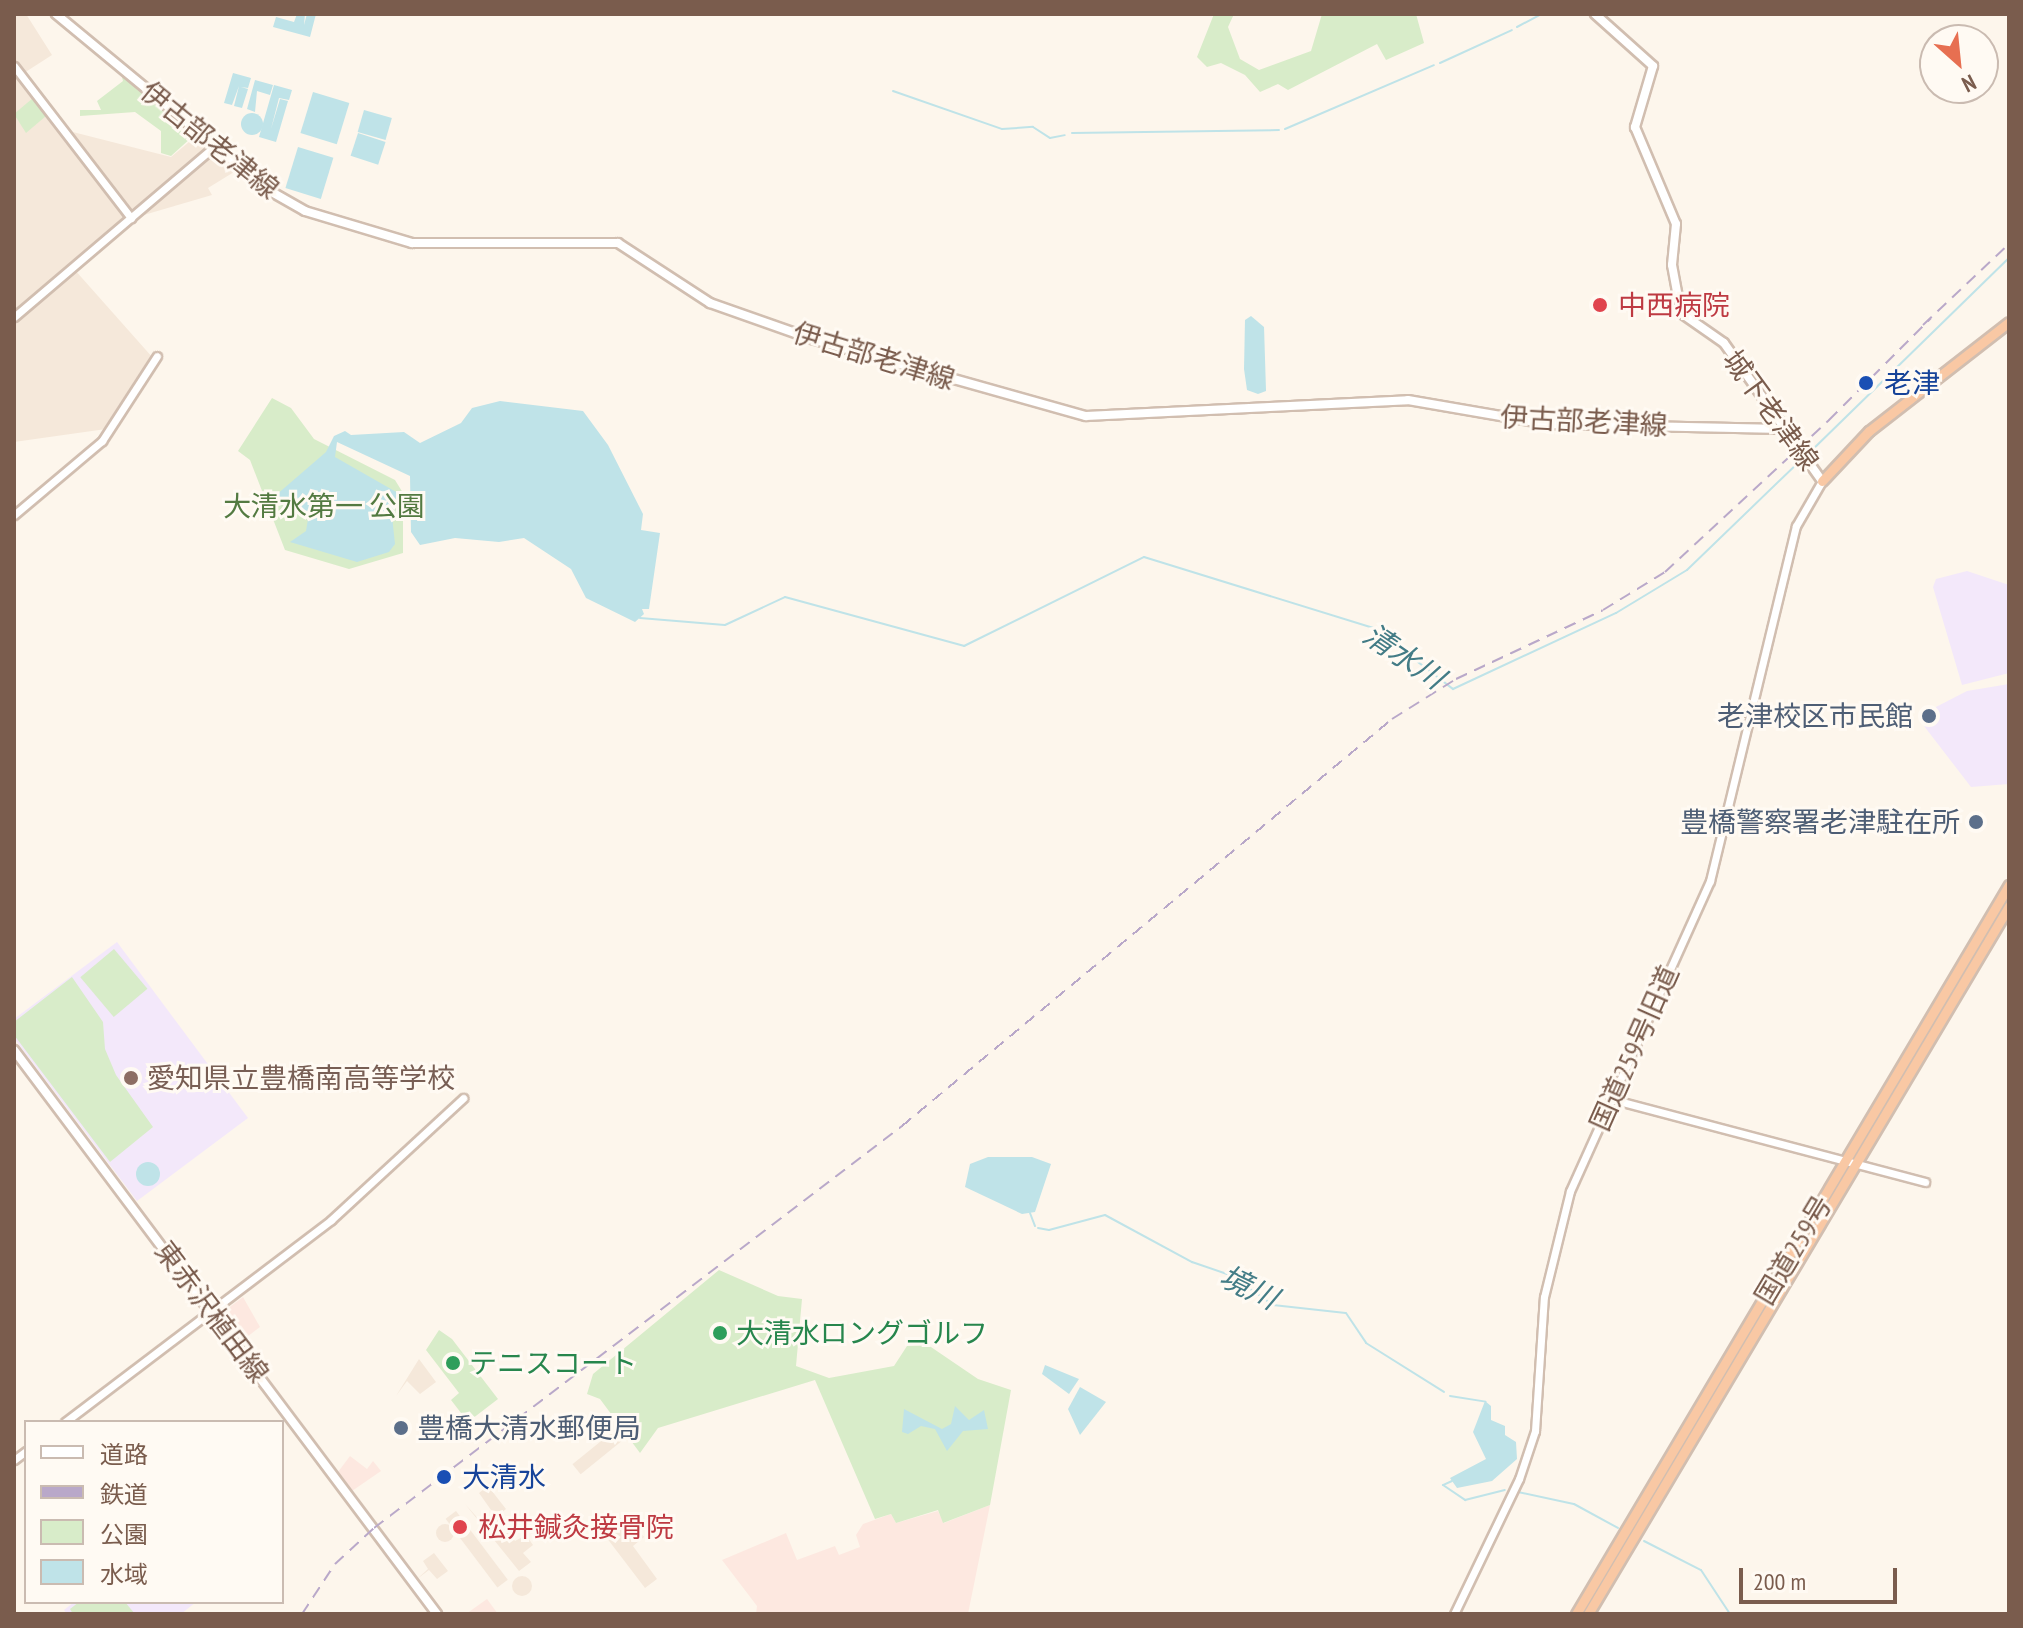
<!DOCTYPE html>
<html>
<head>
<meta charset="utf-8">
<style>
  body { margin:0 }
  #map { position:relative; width:2023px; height:1628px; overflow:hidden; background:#fdf6ec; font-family:"PT Sans Narrow","Noto Sans JP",sans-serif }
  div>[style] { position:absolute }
  .residential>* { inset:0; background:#f5e8da; transform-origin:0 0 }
  .round { border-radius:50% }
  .commercial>* { inset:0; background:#fde8e0 }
  .education>* { inset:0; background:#f3e8fa }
  .green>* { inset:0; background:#d8ecc9; transform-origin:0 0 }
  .water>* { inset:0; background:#bfe3e8; transform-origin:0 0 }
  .stream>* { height:2px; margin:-1px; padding:0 1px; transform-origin:1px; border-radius:1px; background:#bfe3e8 }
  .roads { filter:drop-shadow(2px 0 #d1beb0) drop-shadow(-2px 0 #d1beb0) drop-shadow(0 2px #d1beb0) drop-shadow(0 -2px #d1beb0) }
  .tertiary>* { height:7px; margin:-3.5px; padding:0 3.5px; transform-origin:3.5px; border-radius:3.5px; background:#fff }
  .secondary>* { height:8px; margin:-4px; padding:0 4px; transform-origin:4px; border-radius:4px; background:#fff }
  .trunk>* { height:9px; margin:-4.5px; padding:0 4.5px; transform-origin:4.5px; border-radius:4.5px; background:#f9c8a4 }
  .rail>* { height:2px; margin-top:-1px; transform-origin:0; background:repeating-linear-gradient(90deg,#b9a8c9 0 12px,transparent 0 20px) }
  .dots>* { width:22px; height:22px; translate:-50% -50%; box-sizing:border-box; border:4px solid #fffaf3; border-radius:50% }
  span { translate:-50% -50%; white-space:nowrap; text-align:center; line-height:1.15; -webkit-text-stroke:6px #fffaf3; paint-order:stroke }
  .street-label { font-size:28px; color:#7a5c4d }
  .health-label { font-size:28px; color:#be3a42 }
  .left { translate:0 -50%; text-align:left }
  .transit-label { font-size:28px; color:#164399 }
  .park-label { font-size:28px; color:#537a41 }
  .service-label { font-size:28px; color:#4e5e75 }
  .right { translate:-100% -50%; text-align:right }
  .education-label { font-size:28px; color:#785e54 }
  .leisure-label { font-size:28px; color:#27864d }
  .water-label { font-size:30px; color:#437c86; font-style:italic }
  .frame { position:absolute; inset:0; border:16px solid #7a5c4d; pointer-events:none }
  .legend { position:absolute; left:24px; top:1420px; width:260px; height:184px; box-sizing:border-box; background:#fffaf3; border:2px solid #cabbb1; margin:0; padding:10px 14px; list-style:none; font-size:24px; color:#7a5c4d }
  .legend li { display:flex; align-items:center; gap:16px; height:40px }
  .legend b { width:40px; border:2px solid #cabbb1 }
  .north { position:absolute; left:1919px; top:24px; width:80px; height:80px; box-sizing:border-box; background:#fffaf3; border:2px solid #cabbb1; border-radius:50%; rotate:153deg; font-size:22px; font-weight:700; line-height:32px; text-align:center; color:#7a5c4d }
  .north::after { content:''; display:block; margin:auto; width:28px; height:36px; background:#e76f51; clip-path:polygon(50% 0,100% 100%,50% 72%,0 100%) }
  .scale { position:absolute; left:1739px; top:1568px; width:158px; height:36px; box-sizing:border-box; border:4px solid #7a5c4d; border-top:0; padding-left:10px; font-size:24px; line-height:28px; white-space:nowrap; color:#7a5c4d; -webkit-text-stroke:6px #fffaf3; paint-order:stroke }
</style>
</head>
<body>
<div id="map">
  <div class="residential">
    <i style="clip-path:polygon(14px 14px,26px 14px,52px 55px,24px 73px,65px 130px,171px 157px,195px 137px,234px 172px,208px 188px,212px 195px,137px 217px,74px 269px,153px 358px,106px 429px,14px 442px)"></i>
    <i style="clip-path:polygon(419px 1359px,436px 1382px,420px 1394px,407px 1381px,396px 1396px)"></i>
    <i style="left:616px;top:1429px;width:13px;height:56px;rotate:51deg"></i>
    <i style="clip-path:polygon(488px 1486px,506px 1509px,496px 1517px,515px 1541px,526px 1535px,533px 1545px,523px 1553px,531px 1562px,519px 1571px,465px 1504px,484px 1525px,496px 1517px,479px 1493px)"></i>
    <i style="left:456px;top:1511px;width:86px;height:13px;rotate:53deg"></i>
    <i style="clip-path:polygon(626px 1514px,644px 1537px,633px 1546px,657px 1579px,645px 1588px,603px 1533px)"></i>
    <i class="round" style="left:436px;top:1524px;width:18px;height:18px"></i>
    <i style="clip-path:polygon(434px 1553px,448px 1571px,437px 1579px,429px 1570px,417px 1579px,428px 1569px,423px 1561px)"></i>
    <i class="round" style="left:512px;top:1576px;width:20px;height:20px"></i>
  </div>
  <div class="commercial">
    <i style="clip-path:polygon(243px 1297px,260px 1327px,243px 1340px,226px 1318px,227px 1309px)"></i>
    <i style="clip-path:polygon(350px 1456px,367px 1469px,373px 1461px,381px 1471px,352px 1491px,338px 1472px)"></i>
    <i style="clip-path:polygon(990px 1505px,968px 1614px,756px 1614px,757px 1606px,722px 1560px,786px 1533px,797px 1560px,835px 1546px,839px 1555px,860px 1547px,856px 1535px,863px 1524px,891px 1514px,896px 1523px,938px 1511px,944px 1523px)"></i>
    <i style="clip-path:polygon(487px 1599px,498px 1614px,466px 1614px)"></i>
  </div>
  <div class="education">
    <i style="clip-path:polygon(1967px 571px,2009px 585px,2009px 673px,1962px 685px,1933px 587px,1936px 579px)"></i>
    <i style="clip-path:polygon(2009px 684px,2009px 784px,1971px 787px,1924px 726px,1936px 723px,1934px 708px,1967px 691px)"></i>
    <i style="clip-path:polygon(117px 942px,248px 1118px,137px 1201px,14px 1038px,14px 1019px)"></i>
    <i style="clip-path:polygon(74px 1602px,196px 1602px,181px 1614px,67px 1614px,64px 1610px)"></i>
  </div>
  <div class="green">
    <i style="clip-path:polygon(1214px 14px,1234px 14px,1228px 27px,1240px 59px,1259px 70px,1311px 51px,1322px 14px,1416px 14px,1424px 43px,1386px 60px,1377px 44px,1288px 90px,1278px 84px,1260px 92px,1245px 75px,1221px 63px,1207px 67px,1197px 57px)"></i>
    <i style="clip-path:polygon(120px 70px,167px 112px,161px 120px,192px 137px,171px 156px,161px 153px,161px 131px,135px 112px,80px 116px,80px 110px,101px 110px,97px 101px,123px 81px)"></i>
    <i style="clip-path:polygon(33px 98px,46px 116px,26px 133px,14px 114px)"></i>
    <i style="clip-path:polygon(272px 398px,291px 408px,314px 439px,395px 480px,403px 493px,403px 553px,349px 569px,285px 550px,250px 460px,238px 451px)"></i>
    <i style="left:114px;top:949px;width:52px;height:44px;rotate:50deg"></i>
    <i style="clip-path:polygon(72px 977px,103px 1022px,105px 1049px,116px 1075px,153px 1127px,110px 1162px,14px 1035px,14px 1022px)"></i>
    <i style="clip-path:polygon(719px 1270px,778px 1296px,802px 1299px,796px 1366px,829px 1378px,894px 1366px,907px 1346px,928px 1345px,978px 1379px,1011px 1390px,990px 1505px,943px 1523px,938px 1510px,896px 1523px,891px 1514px,875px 1519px,815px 1380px,658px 1428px,640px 1453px,600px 1399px,587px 1394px,593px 1374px)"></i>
    <i style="clip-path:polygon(439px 1330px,452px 1339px,498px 1399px,468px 1422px,451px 1400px,459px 1393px,426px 1350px)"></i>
    <i style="clip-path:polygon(79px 1602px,125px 1602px,135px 1614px,73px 1614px,70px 1609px)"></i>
  </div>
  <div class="water">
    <i style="clip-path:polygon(297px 14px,305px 14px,304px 25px,307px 14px,316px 14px,310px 37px,273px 27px,276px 17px,294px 22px)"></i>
    <i style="clip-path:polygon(233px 73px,251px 78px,248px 88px,241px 87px,248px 89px,242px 108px,234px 106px,239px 86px,232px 105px,224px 103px)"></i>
    <i style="clip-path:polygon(255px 80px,273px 85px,270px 95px,257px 91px,255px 112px,247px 109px)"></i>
    <i style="clip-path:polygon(274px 85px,292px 90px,289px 100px,279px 98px,271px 129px,280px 99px,288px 101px,276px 142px,259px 137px)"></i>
    <i style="left:313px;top:92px;width:38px;height:43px;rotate:17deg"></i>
    <i style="left:364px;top:110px;width:29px;height:23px;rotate:16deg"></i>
    <i class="round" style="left:241px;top:113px;width:22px;height:22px"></i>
    <i style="left:358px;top:133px;width:29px;height:24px;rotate:18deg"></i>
    <i style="left:298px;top:147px;width:37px;height:43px;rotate:17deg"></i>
    <i style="clip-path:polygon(1251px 316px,1264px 327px,1266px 391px,1258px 394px,1247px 390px,1244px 369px,1245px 320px)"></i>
    <i style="clip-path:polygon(500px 401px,583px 411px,608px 445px,643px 514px,641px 530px,660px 533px,649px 609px,642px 609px,644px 614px,635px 622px,586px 598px,571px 569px,524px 538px,499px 542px,455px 538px,420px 545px,411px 532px,410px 476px,337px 442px,335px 457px,398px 493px,392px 516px,395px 544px,389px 552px,357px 562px,290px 542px,306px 531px,308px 519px,275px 496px,326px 452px,334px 436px,345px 431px,351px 435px,404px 432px,420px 443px,461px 423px,472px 408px)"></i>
    <i style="clip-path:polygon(988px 1157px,1032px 1157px,1051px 1164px,1035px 1212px,1022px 1214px,965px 1187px,970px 1164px)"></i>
    <i class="round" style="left:136px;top:1162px;width:24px;height:24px"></i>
    <i style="clip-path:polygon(1045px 1365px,1079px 1379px,1069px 1394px,1042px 1374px)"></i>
    <i style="clip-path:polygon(1080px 1387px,1106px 1402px,1080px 1435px,1068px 1409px)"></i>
    <i style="clip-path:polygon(1485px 1401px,1491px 1406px,1491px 1420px,1505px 1426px,1505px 1435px,1516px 1442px,1517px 1459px,1492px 1481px,1457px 1488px,1450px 1478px,1486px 1459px,1473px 1432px)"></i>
    <i style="clip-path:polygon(955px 1406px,969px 1420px,984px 1410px,988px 1429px,963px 1431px,947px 1451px,935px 1429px,921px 1426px,908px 1434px,902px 1432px,904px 1409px,942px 1429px,951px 1424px)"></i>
  </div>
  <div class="stream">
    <i style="left:1517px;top:27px;width:27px;rotate:-28deg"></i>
    <i style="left:1440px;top:63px;width:79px;rotate:-24.6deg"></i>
    <i style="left:893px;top:91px;width:115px;rotate:19.2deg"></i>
    <i style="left:1002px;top:129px;width:31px;rotate:-4deg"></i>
    <i style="left:1033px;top:127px;width:20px;rotate:33deg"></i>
    <i style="left:1050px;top:138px;width:15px;rotate:-11deg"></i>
    <i style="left:1285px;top:129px;width:162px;rotate:-23.2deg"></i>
    <i style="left:1072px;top:133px;width:207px;rotate:-0.8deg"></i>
    <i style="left:1808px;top:454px;width:281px;rotate:-44.3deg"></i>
    <i style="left:640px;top:618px;width:85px;rotate:4.7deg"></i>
    <i style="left:725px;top:625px;width:66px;rotate:-25deg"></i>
    <i style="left:785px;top:597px;width:186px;rotate:15.3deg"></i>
    <i style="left:964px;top:646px;width:201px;rotate:-26.3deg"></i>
    <i style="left:1144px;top:557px;width:241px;rotate:17.2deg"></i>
    <i style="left:1374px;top:628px;width:100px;rotate:37.7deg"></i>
    <i style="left:1453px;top:689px;width:180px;rotate:-25deg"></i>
    <i style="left:1616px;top:613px;width:83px;rotate:-31.2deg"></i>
    <i style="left:1687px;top:570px;width:161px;rotate:-44deg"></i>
    <i style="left:1030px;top:1213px;width:14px;rotate:69deg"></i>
    <i style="left:1038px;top:1228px;width:11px;rotate:10deg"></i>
    <i style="left:1049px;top:1230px;width:58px;rotate:-15deg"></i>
    <i style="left:1105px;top:1215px;width:99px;rotate:28.4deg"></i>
    <i style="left:1192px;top:1262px;width:40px;rotate:18.9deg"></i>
    <i style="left:1230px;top:1275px;width:52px;rotate:34.9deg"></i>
    <i style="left:1273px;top:1305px;width:73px;rotate:6.3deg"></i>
    <i style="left:1346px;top:1313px;width:36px;rotate:56deg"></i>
    <i style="left:1366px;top:1343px;width:92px;rotate:32.1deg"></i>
    <i style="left:1450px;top:1396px;width:36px;rotate:9deg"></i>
    <i style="left:1452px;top:1481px;width:10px;rotate:156deg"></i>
    <i style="left:1443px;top:1485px;width:27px;rotate:34deg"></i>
    <i style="left:1465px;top:1500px;width:41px;rotate:-14deg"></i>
    <i style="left:1518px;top:1492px;width:57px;rotate:12.1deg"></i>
    <i style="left:1574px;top:1504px;width:50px;rotate:28.6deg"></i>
    <i style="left:1644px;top:1541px;width:64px;rotate:27deg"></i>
    <i style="left:1701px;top:1570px;width:53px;rotate:56.6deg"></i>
  </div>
  <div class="roads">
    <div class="tertiary">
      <i style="left:14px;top:66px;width:192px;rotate:52.4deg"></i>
      <i style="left:14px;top:317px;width:262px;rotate:-40.4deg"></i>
      <i style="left:14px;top:515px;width:115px;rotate:-40.1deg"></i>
      <i style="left:102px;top:441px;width:101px;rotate:-57.1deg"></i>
      <i style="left:1611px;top:1099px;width:325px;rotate:14.8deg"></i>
      <i style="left:65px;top:1422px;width:334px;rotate:-37.2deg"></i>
      <i style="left:331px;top:1220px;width:180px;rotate:-42.7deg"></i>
      <i style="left:14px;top:1460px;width:15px;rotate:-37deg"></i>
      <i style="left:1454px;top:1614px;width:150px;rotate:-64.3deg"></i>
      <i style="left:1519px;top:1479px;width:51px;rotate:-71.6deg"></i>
      <i style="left:1535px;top:1431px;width:134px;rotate:-86.2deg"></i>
      <i style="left:1544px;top:1297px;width:109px;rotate:-76.2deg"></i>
      <i style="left:1570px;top:1191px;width:340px;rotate:-65.7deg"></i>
      <i style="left:1710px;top:881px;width:365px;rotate:-76.4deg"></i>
      <i style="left:1796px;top:526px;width:52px;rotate:-60deg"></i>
    </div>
    <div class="secondary">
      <i style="left:56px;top:14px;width:278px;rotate:39.6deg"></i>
      <i style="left:270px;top:191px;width:40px;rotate:29.7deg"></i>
      <i style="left:305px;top:211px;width:112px;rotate:16.7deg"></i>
      <i style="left:412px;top:243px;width:206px"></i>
      <i style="left:618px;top:243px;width:110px;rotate:33.1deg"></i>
      <i style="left:710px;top:303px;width:111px;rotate:19.4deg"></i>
      <i style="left:815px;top:340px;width:281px;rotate:15.7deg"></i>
      <i style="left:1086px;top:416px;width:322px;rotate:-2.8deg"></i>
      <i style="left:1408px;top:400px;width:141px;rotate:9.8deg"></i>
      <i style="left:1547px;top:424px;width:236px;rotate:1.2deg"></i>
      <i style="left:1595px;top:14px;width:78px;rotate:41.9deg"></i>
      <i style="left:1653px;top:66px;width:64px;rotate:106.4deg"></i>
      <i style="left:1635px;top:127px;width:105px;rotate:67.1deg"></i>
      <i style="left:1676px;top:224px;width:41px;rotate:95.6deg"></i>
      <i style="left:1672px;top:265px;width:49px;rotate:79.4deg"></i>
      <i style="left:1681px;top:313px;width:52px;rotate:34.9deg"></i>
      <i style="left:1724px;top:343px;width:169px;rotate:54.6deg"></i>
      <i style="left:14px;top:1050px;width:705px;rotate:53.13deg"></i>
    </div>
    <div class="trunk">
      <i style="left:1822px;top:481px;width:69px;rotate:-46.8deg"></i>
      <i style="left:1869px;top:431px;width:177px;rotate:-37.9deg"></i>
      <i style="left:1576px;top:1614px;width:848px;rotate:-59.29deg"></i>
      <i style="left:1588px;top:1614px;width:824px;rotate:-59.26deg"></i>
    </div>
  </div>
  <div class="rail">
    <i style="left:1923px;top:325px;width:118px;rotate:-43.3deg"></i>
    <i style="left:302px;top:1614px;width:60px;rotate:-56.6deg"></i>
    <i style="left:335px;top:1564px;width:53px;rotate:-42.7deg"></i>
    <i style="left:374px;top:1528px;width:664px;rotate:-37.28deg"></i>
    <i style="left:902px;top:1126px;width:637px;rotate:-39.71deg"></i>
    <i style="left:1392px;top:719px;width:75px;rotate:-32deg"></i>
    <i style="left:1456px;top:679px;width:162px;rotate:-25.1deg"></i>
    <i style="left:1603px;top:610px;width:73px;rotate:-31.5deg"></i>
    <i style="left:1665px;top:572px;width:224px;rotate:-42.8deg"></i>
    <i style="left:1829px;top:420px;width:144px;rotate:-45deg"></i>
  </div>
  <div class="dots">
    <i style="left:1600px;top:305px;background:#e0444e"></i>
    <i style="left:1866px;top:383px;background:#1a4fb4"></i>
    <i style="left:1929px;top:716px;background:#5c6f8a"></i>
    <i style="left:1976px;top:822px;background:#5c6f8a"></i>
    <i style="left:131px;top:1078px;background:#8d6e63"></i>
    <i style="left:720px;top:1333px;background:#2e9e5b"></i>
    <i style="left:453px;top:1363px;background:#2e9e5b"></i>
    <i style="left:401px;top:1428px;background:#5c6f8a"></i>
    <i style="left:444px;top:1477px;background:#1a4fb4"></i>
    <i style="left:460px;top:1527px;background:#e0444e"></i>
  </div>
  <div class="street-label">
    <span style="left:210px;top:140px;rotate:39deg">伊古部老津線</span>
    <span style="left:874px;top:356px;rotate:17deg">伊古部老津線</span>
    <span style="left:1771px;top:410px;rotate:54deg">城下老津線</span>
    <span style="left:1584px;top:421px;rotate:3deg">伊古部老津線</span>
    <span style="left:1634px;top:1048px;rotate:-66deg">国道259号旧道</span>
    <span style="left:1793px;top:1250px;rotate:-59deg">国道259号</span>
    <span style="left:212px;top:1312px;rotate:53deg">東赤沢植田線</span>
  </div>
  <div class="health-label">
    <span class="left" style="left:1618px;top:305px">中西病院</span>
    <span class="left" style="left:478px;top:1527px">松井鍼灸接骨院</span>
  </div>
  <div class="transit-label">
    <span class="left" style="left:1884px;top:383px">老津</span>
    <span class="left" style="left:462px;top:1477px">大清水</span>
  </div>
  <div class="park-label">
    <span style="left:324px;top:506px">大清水第一 公園</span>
  </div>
  <div class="service-label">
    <span class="right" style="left:1913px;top:716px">老津校区市民館</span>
    <span class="right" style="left:1960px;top:822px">豊橋警察署老津駐在所</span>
    <span class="left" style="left:417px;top:1428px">豊橋大清水郵便局</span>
  </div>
  <div class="education-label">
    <span class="left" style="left:147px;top:1078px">愛知県立豊橋南高等学校</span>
  </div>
  <div class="leisure-label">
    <span class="left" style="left:736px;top:1333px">大清水ロングゴルフ</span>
    <span class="left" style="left:469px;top:1363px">テニスコート</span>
  </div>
  <div class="water-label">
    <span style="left:1404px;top:656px;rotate:34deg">清水川</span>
    <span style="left:1249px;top:1287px;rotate:26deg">境川</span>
  </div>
  <div class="frame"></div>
  <ul class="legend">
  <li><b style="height:10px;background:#fff"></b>道路</li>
  <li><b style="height:10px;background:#b9a8c9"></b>鉄道</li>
  <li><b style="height:22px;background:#d8ecc9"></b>公園</li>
  <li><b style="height:22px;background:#bfe3e8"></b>水域</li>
  </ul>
  <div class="north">N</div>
  <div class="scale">200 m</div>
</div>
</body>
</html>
